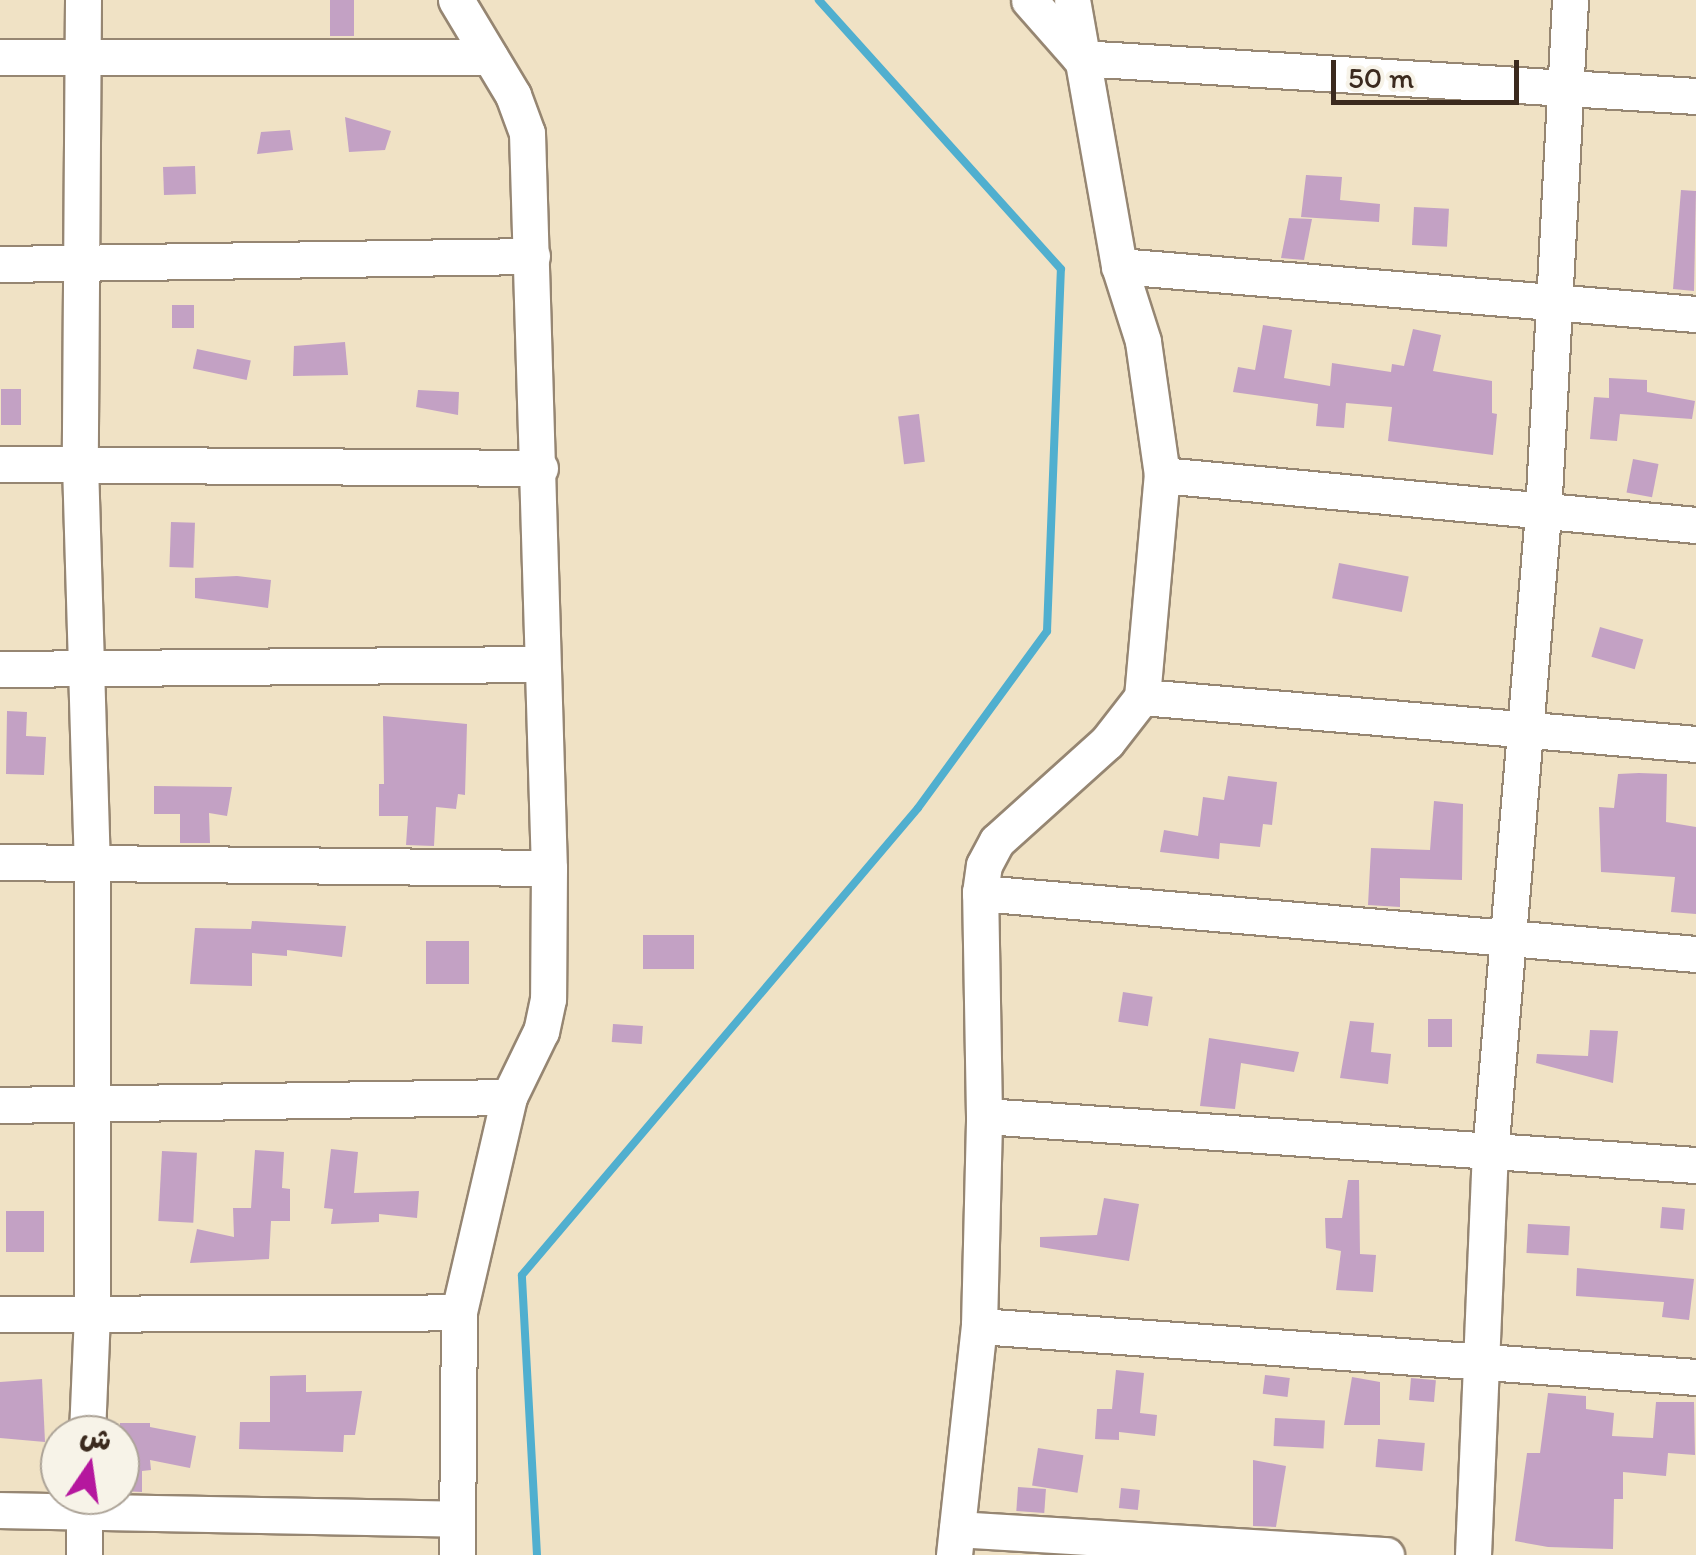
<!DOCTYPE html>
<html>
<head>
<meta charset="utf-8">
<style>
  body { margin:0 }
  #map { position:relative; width:1696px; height:1555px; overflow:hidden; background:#f0e2c5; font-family:Itim,"Playpen Sans Arabic",sans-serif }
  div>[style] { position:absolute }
  .stream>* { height:8px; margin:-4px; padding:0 4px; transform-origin:4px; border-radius:4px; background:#50afcf }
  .building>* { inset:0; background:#c3a1c4; transform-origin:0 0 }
  .roads { filter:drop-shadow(2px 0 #968672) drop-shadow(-2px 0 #968672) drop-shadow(0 2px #968672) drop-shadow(0 -2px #968672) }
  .minor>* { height:35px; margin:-17.5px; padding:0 17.5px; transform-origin:17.5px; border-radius:17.5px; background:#fff }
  span { translate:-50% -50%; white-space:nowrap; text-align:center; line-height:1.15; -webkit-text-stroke:9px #f7f3e8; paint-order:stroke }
  .north { position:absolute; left:40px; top:1415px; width:100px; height:100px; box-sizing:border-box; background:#f7f3e8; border:2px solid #aca397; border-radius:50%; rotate:13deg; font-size:28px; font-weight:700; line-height:40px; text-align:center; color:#3b2a1e }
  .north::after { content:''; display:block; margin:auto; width:35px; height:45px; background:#b5179e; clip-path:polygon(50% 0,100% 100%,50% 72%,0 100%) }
  .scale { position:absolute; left:1331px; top:60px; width:188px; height:45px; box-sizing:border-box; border:5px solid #3b2a1e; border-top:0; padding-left:12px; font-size:30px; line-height:35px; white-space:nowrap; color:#3b2a1e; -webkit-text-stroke:8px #f7f3e8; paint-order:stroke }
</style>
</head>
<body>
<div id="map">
  <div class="stream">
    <i style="left:537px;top:1555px;width:280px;rotate:-93.1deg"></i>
    <i style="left:522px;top:1275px;width:612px;rotate:-49.7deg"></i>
    <i style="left:918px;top:808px;width:219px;rotate:-53.9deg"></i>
    <i style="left:1047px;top:631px;width:362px;rotate:-87.8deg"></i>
    <i style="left:1061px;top:269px;width:362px;rotate:-132deg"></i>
  </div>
  <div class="building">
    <i style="left:330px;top:0;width:24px;height:36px"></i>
    <i style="clip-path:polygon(345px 117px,391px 131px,385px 150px,349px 152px)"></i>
    <i style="clip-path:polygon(290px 130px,293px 150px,257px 154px,261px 132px)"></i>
    <i style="left:195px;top:166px;width:28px;height:32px;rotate:88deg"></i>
    <i style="clip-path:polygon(1306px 175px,1342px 177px,1340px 200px,1380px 204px,1379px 222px,1301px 217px)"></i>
    <i style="clip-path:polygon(1681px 190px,1696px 191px,1694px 291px,1673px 289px)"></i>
    <i style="left:1414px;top:207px;width:35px;height:38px;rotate:3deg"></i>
    <i style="clip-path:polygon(1289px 218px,1312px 219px,1304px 260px,1281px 258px)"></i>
    <i style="left:194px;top:305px;width:23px;height:22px;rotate:90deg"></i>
    <i style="clip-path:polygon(1263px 325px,1292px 330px,1284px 378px,1330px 386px,1332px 363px,1391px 372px,1392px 364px,1404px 366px,1413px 329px,1441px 335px,1433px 371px,1492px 381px,1492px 413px,1497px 414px,1493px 455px,1388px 441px,1392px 407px,1346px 403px,1344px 428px,1316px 426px,1318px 404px,1233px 392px,1238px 367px,1255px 370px)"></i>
    <i style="clip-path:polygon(345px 342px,348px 375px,293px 376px,294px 346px)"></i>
    <i style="left:197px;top:349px;width:55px;height:20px;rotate:12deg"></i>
    <i style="clip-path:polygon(1609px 378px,1647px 380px,1647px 392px,1695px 401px,1692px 419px,1620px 414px,1617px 441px,1590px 439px,1594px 397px,1609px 398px)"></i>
    <i style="left:1px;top:389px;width:20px;height:36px"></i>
    <i style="clip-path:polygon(418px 390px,459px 392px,458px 415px,416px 407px)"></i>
    <i style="left:919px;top:414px;width:48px;height:21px;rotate:83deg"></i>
    <i style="left:1633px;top:459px;width:26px;height:34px;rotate:11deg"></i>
    <i style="left:171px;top:522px;width:24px;height:45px;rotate:2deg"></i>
    <i style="left:1339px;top:563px;width:71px;height:36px;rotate:11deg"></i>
    <i style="clip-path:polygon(237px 576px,271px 580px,268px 608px,195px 598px,195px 578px)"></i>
    <i style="left:1600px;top:627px;width:45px;height:31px;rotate:16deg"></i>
    <i style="clip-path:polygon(7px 711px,27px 712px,26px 736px,46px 737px,44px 775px,6px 774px)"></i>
    <i style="clip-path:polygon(383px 716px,467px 724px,465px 795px,458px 794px,456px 809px,436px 807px,434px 846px,406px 845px,408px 816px,379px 816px,379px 784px,384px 784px)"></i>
    <i style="clip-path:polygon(1639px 773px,1667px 774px,1666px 822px,1696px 827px,1696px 914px,1671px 912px,1675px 877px,1601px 872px,1599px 807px,1614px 808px,1618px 774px)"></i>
    <i style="clip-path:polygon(1228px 776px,1277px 782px,1272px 825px,1263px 824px,1260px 847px,1220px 843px,1219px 859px,1160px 852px,1164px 830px,1198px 836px,1203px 797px,1224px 800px)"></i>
    <i style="clip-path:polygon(154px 786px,232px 787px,227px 816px,209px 813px,210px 843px,180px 843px,180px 814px,154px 814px)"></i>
    <i style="clip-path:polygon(1434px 801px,1463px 804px,1462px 880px,1400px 878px,1400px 907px,1368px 905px,1371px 848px,1430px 850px)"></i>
    <i style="clip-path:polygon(252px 921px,346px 926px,342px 957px,287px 950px,287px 956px,252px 953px,252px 986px,190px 984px,195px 928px,251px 929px)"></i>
    <i style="left:643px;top:935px;width:51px;height:34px"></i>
    <i style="left:426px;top:941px;width:43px;height:43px"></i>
    <i style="left:1123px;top:992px;width:30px;height:30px;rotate:9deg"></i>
    <i style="left:1428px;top:1019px;width:24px;height:28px"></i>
    <i style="clip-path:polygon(1350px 1021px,1374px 1023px,1371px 1052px,1391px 1054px,1388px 1084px,1340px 1078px)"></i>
    <i style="left:613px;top:1024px;width:30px;height:18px;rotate:4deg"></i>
    <i style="clip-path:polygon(1590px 1030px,1618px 1031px,1613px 1083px,1536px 1063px,1537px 1054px,1588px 1056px)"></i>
    <i style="clip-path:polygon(1209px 1038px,1299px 1052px,1294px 1072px,1241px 1063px,1235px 1109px,1200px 1106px)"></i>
    <i style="clip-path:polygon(331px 1149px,358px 1152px,354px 1193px,419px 1191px,417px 1218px,379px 1214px,379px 1222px,331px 1224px,333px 1209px,324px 1208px)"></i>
    <i style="clip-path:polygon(255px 1150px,284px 1152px,282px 1188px,290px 1189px,290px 1221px,271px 1221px,269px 1259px,190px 1263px,197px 1229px,234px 1237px,233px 1208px,251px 1208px)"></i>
    <i style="left:162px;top:1151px;width:35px;height:70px;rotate:3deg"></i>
    <i style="clip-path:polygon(1348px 1180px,1359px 1180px,1360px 1254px,1376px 1255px,1373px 1292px,1336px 1290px,1341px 1251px,1326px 1248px,1325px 1218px,1342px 1218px)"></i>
    <i style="clip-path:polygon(1104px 1198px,1139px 1204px,1129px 1261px,1040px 1247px,1040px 1237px,1097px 1235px)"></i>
    <i style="left:1662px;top:1207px;width:23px;height:21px;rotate:5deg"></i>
    <i style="left:6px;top:1211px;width:38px;height:41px"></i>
    <i style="left:1528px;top:1224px;width:42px;height:29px;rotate:3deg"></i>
    <i style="clip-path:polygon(1577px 1268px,1694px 1279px,1689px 1320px,1662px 1317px,1664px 1302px,1576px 1296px)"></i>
    <i style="clip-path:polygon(1116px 1370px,1144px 1373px,1140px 1413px,1157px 1415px,1155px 1436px,1119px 1432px,1119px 1440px,1095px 1439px,1097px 1409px,1112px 1409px)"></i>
    <i style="clip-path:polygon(306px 1375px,306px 1392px,362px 1391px,355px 1435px,344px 1435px,343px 1452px,239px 1449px,240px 1422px,270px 1422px,270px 1376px)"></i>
    <i style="left:1265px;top:1375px;width:25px;height:19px;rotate:7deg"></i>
    <i style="clip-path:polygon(1352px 1377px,1380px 1382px,1380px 1425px,1344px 1425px)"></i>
    <i style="left:1411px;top:1378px;width:25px;height:22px;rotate:5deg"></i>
    <i style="clip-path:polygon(42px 1379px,45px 1442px,0 1438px,0 1382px)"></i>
    <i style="clip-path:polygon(1548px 1393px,1586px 1396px,1586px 1409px,1614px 1413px,1612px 1436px,1653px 1438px,1656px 1402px,1694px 1402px,1695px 1455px,1668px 1453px,1666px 1476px,1623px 1472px,1623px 1499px,1614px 1499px,1613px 1549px,1548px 1547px,1515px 1541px,1527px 1453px,1540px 1453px)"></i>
    <i style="left:1275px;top:1418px;width:50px;height:28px;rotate:3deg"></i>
    <i style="clip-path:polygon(120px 1423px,150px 1423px,150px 1427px,196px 1436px,190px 1468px,150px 1460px,151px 1470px,142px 1471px,142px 1492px,120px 1491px)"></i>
    <i style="left:1378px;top:1439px;width:47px;height:28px;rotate:5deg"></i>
    <i style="left:1038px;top:1448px;width:46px;height:38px;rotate:9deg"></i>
    <i style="clip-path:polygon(1253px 1460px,1286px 1466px,1276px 1527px,1253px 1526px)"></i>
    <i style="left:1018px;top:1487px;width:28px;height:24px;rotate:4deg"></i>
    <i style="left:1121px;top:1488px;width:19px;height:20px;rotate:6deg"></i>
  </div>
  <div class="roads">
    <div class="minor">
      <i style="left:83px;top:0;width:464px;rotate:90.4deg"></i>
      <i style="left:80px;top:464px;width:398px;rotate:88.3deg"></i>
      <i style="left:92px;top:862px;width:452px;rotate:90deg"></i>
      <i style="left:92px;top:1314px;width:121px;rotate:92.4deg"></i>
      <i style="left:456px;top:0;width:111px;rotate:59deg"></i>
      <i style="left:513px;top:95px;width:40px;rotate:69.8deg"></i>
      <i style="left:527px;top:133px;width:735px;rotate:88.29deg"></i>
      <i style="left:549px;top:868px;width:131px;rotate:90.4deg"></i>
      <i style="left:548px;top:999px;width:33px;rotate:102deg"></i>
      <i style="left:541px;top:1031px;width:73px;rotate:115.9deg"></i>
      <i style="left:509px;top:1097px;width:221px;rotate:103.1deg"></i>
      <i style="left:459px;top:1312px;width:243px;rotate:90.5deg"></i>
      <i style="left:1029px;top:0;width:77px;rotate:48.7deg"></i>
      <i style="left:1080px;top:58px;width:617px;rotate:3.53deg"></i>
      <i style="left:0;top:57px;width:490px"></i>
      <i style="left:0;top:264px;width:532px;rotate:-0.86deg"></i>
      <i style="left:1119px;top:266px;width:579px;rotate:4.76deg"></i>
      <i style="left:0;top:464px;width:540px;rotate:0.42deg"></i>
      <i style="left:1162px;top:475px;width:536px;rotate:5.35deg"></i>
      <i style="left:0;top:669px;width:540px;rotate:-0.53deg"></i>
      <i style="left:1142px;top:697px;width:556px;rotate:4.85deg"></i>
      <i style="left:0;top:862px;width:549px;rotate:0.63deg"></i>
      <i style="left:980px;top:893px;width:719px;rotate:4.87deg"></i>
      <i style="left:0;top:1105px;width:509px;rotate:-0.9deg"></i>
      <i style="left:984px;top:1116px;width:714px;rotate:3.94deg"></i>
      <i style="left:0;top:1314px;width:459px;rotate:-0.2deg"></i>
      <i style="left:979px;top:1326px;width:719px;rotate:4.07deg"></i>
      <i style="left:0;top:1510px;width:454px;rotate:1.1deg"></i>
      <i style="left:957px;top:1529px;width:430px;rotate:3.5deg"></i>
      <i style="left:84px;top:1555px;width:60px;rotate:-90deg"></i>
      <i style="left:954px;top:1555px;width:230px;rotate:-83.8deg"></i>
      <i style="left:979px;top:1326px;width:210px;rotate:-88.6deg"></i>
      <i style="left:984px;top:1116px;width:223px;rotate:-91deg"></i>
      <i style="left:980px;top:893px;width:28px;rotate:-82deg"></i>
      <i style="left:984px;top:865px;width:27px;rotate:-62deg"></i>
      <i style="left:997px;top:841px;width:148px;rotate:-42deg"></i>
      <i style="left:1107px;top:742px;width:57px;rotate:-52.1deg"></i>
      <i style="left:1142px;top:697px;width:223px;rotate:-84.9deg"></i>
      <i style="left:1162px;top:475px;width:135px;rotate:-98.1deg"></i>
      <i style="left:1143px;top:341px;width:79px;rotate:-107.7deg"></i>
      <i style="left:1119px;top:266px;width:270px;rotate:-100deg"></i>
      <i style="left:1473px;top:1555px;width:401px;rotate:-87.6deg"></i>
      <i style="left:1490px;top:1154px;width:642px;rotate:-85.27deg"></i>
      <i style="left:1543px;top:514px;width:515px;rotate:-86.99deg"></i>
    </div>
  </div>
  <div class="north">ش</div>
  <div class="scale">50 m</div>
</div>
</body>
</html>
